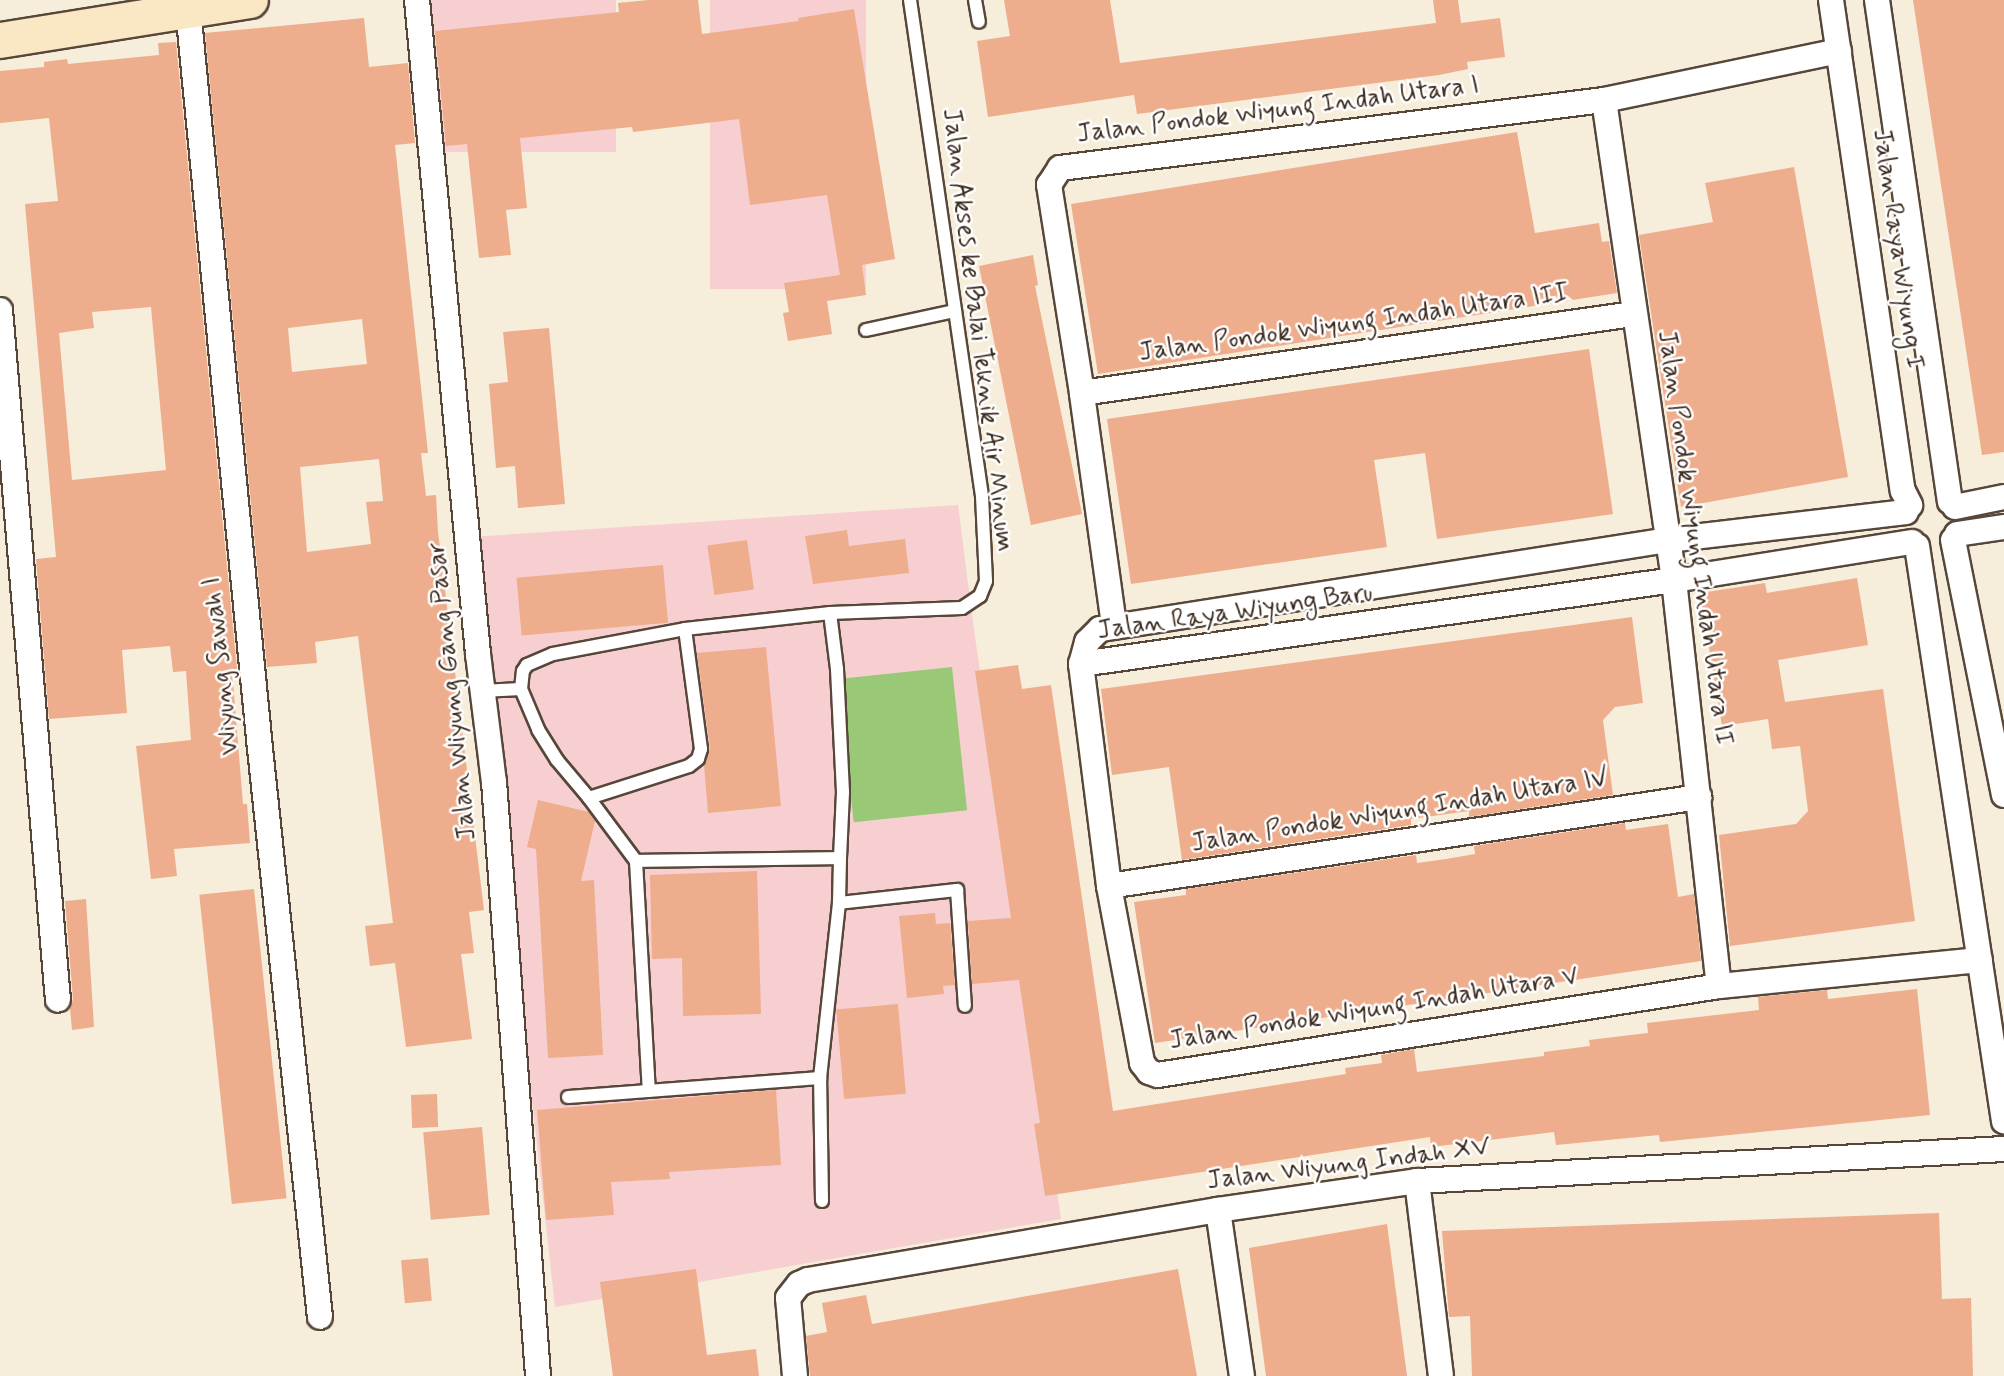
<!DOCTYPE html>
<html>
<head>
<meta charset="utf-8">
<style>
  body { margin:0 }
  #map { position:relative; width:2004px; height:1376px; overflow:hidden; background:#f6edda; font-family:Mynerve,sans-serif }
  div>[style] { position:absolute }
  .built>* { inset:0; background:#f7cfd1; transform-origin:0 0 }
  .green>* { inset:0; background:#99c877; transform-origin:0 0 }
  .building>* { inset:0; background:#eead8c; transform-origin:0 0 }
  .roads { filter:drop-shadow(2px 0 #57473a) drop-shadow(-2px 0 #57473a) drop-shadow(0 2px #57473a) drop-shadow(0 -2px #57473a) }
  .service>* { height:12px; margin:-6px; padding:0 6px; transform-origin:6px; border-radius:6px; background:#fff }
  .minor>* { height:24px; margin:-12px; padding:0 12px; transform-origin:12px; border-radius:12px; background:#fff }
  .secondary>* { height:35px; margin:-17.5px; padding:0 17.5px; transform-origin:17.5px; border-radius:17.5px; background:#fae7c3 }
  span { translate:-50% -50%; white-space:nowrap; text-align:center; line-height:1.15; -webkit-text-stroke:5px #fff; paint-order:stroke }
  .street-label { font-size:26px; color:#3b2a1e }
</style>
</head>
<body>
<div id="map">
  <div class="built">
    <i style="left:426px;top:0;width:190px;height:152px"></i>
    <i style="left:710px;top:0;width:156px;height:289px"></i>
    <i style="clip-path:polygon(958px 505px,974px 630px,1061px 1219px,555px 1307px,470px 537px)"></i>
  </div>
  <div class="green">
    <i style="left:952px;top:667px;width:144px;height:114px;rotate:84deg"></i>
  </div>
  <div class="building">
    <i style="clip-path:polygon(648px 0,698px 0,702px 34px,799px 21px,798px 18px,854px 9px,895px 259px,862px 265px,866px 295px,827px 301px,832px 334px,788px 341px,783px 313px,789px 312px,784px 283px,840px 275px,827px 195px,750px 205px,739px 119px,633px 132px,632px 127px,520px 138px,527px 208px,506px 210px,511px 255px,479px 258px,467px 144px,446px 146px,435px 31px,619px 12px,618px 3px)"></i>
    <i style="clip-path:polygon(1004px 0,1110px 0,1120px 63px,1436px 23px,1433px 0,1458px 0,1461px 23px,1500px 18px,1505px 57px,1467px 62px,1468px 69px,1439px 75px,1137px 114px,1134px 95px,988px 117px,977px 41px,1010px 36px)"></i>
    <i style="clip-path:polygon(1913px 0,2004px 0,2004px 452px,1982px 455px)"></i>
    <i style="clip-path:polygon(evenodd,364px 18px,369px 67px,408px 63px,415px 143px,395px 145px,428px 453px,421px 453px,426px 496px,436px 495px,438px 532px,484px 910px,469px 912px,474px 953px,461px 954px,472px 1039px,406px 1047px,395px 963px,370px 966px,365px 926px,393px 923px,358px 636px,315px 642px,317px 663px,267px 667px,205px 33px,364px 18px,362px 319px,367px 364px,292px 372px,288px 328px,362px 319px,364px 18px,379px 459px,383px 501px,366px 502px,371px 544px,307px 552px,300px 467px,379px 459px)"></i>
    <i style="clip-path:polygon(evenodd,176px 42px,237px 669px,232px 670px,243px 804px,247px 804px,250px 843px,174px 849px,177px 876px,151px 879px,136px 746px,191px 740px,186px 671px,173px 672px,170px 646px,122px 650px,127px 713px,49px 719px,36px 559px,56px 557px,25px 204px,58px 201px,49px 118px,0 123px,0 71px,44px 67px,44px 62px,67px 59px,68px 64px,159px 55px,158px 43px,176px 42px,151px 307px,166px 470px,72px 480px,59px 333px,94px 328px,92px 312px,151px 307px)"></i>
    <i style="clip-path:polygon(1517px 132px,1535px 233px,1599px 223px,1602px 242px,1609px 241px,1617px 293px,1098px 374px,1071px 204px)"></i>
    <i style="clip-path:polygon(1794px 167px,1848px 477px,1681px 507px,1639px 235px,1713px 222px,1705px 183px)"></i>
    <i style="clip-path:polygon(1033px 255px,1038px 285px,1035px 286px,1082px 514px,1031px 525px,979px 266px)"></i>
    <i style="clip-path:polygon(549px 328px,565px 504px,518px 508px,515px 466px,496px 468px,489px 384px,508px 382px,503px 332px)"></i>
    <i style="clip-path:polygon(1589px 349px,1613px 514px,1437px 539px,1425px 453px,1374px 460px,1387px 547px,1131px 584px,1107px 419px)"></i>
    <i style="clip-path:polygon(847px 530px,849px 546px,905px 539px,909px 573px,813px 584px,805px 536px)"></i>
    <i style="left:747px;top:540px;width:50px;height:40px;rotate:82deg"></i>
    <i style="left:663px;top:565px;width:58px;height:147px;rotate:85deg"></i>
    <i style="clip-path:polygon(1857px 578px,1868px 645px,1778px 660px,1785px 702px,1883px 689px,1915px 921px,1730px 946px,1719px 835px,1796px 824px,1808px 811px,1800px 746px,1772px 749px,1768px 719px,1722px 726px,1700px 593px,1765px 583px,1767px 593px)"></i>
    <i style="clip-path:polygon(1632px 617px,1643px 703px,1615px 707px,1603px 720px,1613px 795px,1469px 817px,1469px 811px,1411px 819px,1411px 825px,1182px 860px,1169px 767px,1112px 775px,1101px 689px)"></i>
    <i style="clip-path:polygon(766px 647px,781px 806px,708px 813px,704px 765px,710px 748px,697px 653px)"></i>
    <i style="clip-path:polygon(1018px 665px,1022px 689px,1051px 685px,1113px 1111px,1346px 1074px,1345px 1068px,1382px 1063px,1381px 1055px,1414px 1049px,1417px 1072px,1544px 1056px,1544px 1052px,1590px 1046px,1589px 1040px,1648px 1033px,1647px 1023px,1759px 1010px,1758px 997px,1827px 990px,1828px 999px,1917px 989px,1930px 1115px,1660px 1142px,1659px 1135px,1556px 1145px,1554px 1132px,1431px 1147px,1430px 1137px,1045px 1196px,1034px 1124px,1040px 1123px,1019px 980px,972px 984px,968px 921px,1011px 918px,975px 671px)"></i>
    <i style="clip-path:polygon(538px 800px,589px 812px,595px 821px,581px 881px,594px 880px,603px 1055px,548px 1058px,536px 849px,527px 847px)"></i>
    <i style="clip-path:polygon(1625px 823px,1626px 830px,1668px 824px,1678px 897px,1694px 894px,1701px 961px,1155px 1043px,1134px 902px,1186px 895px,1186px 889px,1416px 855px,1417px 863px,1446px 859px,1475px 854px,1474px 846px)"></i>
    <i style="clip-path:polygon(757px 871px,761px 1014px,683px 1016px,682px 958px,652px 959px,650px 875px)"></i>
    <i style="left:254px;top:889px;width:311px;height:55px;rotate:84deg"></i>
    <i style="clip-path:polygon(86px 899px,94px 1027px,72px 1030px,70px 1008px,73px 999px,65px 901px)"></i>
    <i style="clip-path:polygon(935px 913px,936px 924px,950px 923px,955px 985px,943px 986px,944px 994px,907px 998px,899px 916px)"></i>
    <i style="left:898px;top:1004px;width:90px;height:62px;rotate:85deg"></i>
    <i style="clip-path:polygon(776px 1090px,781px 1165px,669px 1172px,670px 1179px,611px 1182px,614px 1215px,546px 1220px,537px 1110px)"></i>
    <i style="left:437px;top:1094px;width:33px;height:26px;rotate:88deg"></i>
    <i style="left:482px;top:1127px;width:88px;height:59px;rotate:85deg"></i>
    <i style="clip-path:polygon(1939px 1213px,1942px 1299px,1971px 1298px,1973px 1376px,1472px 1376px,1470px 1316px,1449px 1317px,1442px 1231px)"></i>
    <i style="clip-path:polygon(1387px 1224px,1407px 1376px,1266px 1376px,1249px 1248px)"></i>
    <i style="left:428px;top:1258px;width:43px;height:27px;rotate:85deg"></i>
    <i style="clip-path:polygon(696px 1269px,707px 1355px,756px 1349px,759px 1376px,613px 1376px,600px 1282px)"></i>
    <i style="clip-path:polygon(1178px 1269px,1197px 1376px,810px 1376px,806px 1336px,827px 1332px,822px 1303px,866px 1295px,872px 1324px)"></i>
  </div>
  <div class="roads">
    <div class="service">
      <i style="left:975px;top:0;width:22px;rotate:80deg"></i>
      <i style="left:866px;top:330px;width:91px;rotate:-12.1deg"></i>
      <i style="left:685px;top:629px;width:121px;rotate:82.4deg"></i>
      <i style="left:701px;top:749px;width:10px;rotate:107deg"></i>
      <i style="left:698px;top:759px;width:11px;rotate:142deg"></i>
      <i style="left:689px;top:766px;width:105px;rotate:162.3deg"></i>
      <i style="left:589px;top:798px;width:50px;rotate:-130.1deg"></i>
      <i style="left:557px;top:760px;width:36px;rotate:-122deg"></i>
      <i style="left:538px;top:729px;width:43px;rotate:-113deg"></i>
      <i style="left:521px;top:689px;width:18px;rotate:-84deg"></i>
      <i style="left:523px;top:671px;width:7px;rotate:-56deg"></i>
      <i style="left:527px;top:665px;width:28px;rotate:-23deg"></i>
      <i style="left:553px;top:654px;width:134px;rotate:-10.7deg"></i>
      <i style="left:685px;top:629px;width:146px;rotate:-6.3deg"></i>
      <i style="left:830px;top:613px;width:132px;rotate:-2.2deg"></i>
      <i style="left:962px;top:608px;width:22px;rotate:-34deg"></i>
      <i style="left:980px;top:596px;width:16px;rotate:-68deg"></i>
      <i style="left:986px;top:581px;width:85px;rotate:-92.7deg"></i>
      <i style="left:982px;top:496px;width:501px;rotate:-98.26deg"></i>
      <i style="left:482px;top:691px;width:39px;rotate:-3deg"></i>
      <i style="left:589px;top:798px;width:79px;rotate:53.3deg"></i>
      <i style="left:636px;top:861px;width:230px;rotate:86.8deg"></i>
      <i style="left:636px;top:861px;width:204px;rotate:-0.8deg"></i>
      <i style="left:840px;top:858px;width:66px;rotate:-87.4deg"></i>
      <i style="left:843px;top:792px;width:123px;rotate:-92.8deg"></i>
      <i style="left:837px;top:669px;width:56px;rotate:-97.1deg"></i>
      <i style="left:839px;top:903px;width:119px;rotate:-6.3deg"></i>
      <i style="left:957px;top:890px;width:116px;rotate:86.1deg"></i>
      <i style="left:568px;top:1097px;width:253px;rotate:-4.3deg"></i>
      <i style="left:822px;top:1201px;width:123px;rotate:-90.9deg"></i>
      <i style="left:820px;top:1078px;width:176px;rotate:-83.8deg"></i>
      <i style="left:839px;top:903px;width:45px;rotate:-88.7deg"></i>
    </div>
    <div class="minor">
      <i style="left:417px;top:0;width:657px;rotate:84.67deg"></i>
      <i style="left:478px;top:654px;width:129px;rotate:82.9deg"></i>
      <i style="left:494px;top:782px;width:596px;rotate:85.76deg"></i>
      <i style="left:1831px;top:0;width:496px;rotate:81.7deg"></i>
      <i style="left:1903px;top:491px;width:16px;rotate:63deg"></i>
      <i style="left:1877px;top:0;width:507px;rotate:81.73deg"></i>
      <i style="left:188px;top:9px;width:733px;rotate:84.44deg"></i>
      <i style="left:259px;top:739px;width:581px;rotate:83.98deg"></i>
      <i style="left:1604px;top:100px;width:485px;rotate:81.7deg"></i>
      <i style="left:1674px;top:580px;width:408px;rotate:83.7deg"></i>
      <i style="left:0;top:310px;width:692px;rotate:85.2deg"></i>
      <i style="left:1082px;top:393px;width:557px;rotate:-8.16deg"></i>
      <i style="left:1955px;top:507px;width:50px;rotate:-11.5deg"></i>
      <i style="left:1906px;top:512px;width:240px;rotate:173.3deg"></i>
      <i style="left:1668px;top:540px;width:575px;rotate:171.09deg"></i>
      <i style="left:1100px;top:629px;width:18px;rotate:135deg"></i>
      <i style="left:1087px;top:642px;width:23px;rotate:105deg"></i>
      <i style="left:1081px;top:664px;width:224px;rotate:82.8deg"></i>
      <i style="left:1109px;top:886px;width:180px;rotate:79.4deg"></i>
      <i style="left:1142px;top:1063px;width:11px;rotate:52deg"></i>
      <i style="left:1149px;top:1072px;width:9px;rotate:18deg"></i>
      <i style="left:1158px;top:1075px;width:568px;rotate:-9.01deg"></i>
      <i style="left:1719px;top:986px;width:262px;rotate:-5.7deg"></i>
      <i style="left:1957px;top:534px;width:48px;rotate:-8.5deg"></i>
      <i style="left:1953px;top:540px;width:260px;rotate:78.7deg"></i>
      <i style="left:1917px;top:546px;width:582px;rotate:81.4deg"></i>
      <i style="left:1114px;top:625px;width:234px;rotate:-97.9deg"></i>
      <i style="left:1082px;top:393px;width:211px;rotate:-99deg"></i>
      <i style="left:1049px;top:185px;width:20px;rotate:-57deg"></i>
      <i style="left:1060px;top:168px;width:548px;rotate:-7.13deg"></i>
      <i style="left:1604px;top:100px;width:240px;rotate:-11.8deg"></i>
      <i style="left:1081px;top:664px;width:599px;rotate:-8.06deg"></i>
      <i style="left:1674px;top:580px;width:241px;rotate:-9.1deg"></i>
      <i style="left:1109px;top:886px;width:597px;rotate:-8.58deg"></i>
      <i style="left:1417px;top:1181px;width:196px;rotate:83deg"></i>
      <i style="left:1218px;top:1210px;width:168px;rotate:81.8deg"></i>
      <i style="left:795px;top:1376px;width:78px;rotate:-95.1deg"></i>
      <i style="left:788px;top:1298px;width:18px;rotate:-52deg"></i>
      <i style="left:799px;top:1284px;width:10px;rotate:-24deg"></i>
      <i style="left:808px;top:1280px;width:416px;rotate:-9.7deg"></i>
      <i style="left:1218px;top:1210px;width:201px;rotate:-8.3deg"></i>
      <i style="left:1417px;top:1181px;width:588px;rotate:-3.12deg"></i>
    </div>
    <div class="secondary">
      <i style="left:0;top:40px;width:253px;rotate:-9.1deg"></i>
    </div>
  </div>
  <div class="street-label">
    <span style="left:1278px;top:111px;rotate:-7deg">Jalan Pondok Wiyung Indah Utara I</span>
    <span style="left:1897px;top:249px;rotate:82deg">Jalan Raya Wiyung I</span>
    <span style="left:1354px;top:324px;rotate:-8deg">Jalan Pondok Wiyung Indah Utara III</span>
    <span style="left:977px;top:330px;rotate:83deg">Jalan Akses ke Balai Teknik Air Minum</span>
    <span style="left:1694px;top:538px;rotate:82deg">Jalan Pondok Wiyung Indah Utara II</span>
    <span style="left:1235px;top:613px;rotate:-8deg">Jalan Raya Wiyung Baru</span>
    <span style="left:222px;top:666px;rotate:-96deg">Wiyung Sawah I</span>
    <span style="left:453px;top:691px;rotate:-96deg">Jalan Wiyung Gang Pasar</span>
    <span style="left:1400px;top:812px;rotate:-9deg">Jalan Pondok Wiyung Indah Utara IV</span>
    <span style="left:1374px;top:1010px;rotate:-9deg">Jalan Pondok Wiyung Indah Utara V</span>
    <span style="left:1349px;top:1165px;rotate:-7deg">Jalan Wiyung Indah XV</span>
  </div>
</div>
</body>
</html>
